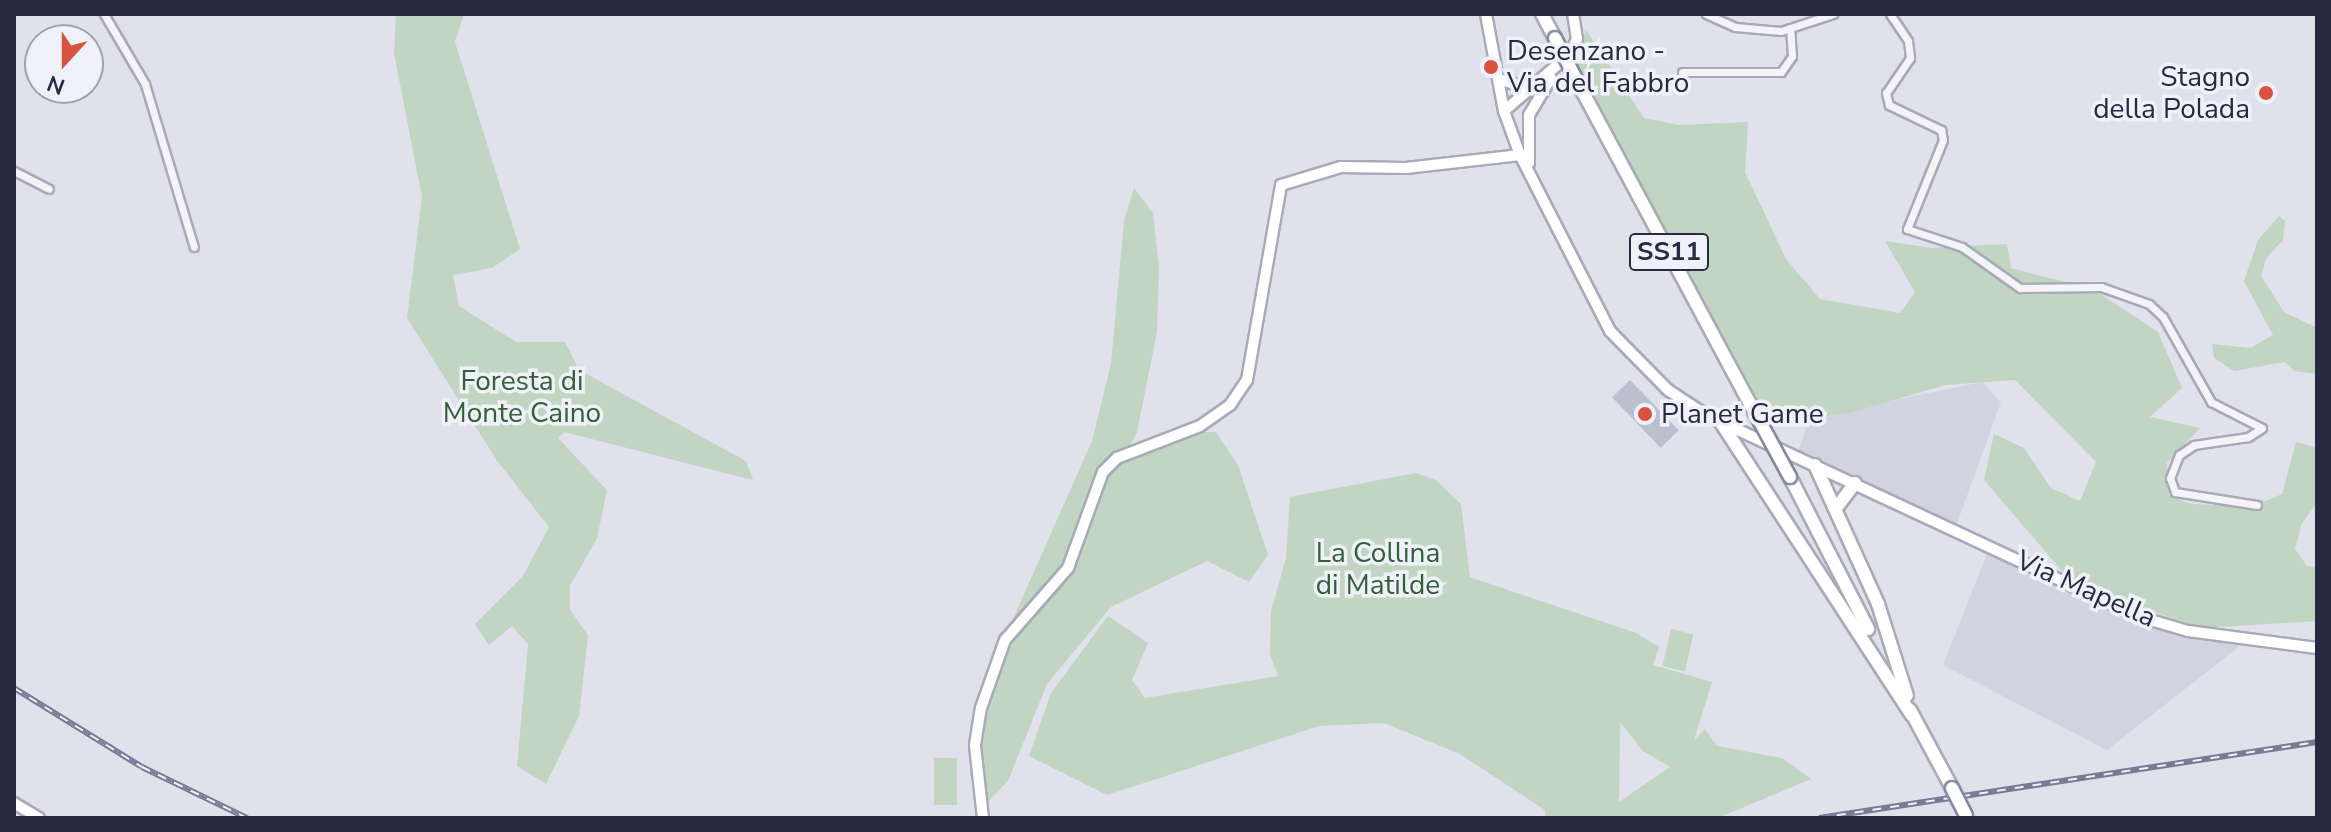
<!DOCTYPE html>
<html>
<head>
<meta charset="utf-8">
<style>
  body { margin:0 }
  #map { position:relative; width:2331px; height:832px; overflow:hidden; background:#e0e1ea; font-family:"Nunito Sans",sans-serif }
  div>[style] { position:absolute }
  .built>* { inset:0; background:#d2d3e0 }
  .green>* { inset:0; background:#c1d5c2; transform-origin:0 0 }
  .building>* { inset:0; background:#bdbfce; transform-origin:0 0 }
  .roads { filter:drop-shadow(2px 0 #a9aab8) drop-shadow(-2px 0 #a9aab8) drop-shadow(0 2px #a9aab8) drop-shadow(0 -2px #a9aab8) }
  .street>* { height:7px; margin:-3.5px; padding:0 3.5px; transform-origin:3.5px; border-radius:3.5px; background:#f4f4f8 }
  .secondary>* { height:10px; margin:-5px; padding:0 5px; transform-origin:5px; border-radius:5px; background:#fff }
  .highway>* { height:12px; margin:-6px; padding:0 6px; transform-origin:6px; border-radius:6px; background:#fff }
  .rail>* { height:6px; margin-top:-3px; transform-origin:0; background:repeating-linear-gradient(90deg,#f0f1f8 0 9px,#797b95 0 18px); box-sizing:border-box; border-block:2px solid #797b95 }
  .bridges { filter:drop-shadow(2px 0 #8789a2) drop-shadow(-2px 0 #8789a2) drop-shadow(0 2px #8789a2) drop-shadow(0 -2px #8789a2) }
  .highway-bridge>* { height:12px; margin:-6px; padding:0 6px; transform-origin:6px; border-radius:6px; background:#fff }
  .dots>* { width:22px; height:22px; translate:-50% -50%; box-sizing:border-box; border:4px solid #f0f1f8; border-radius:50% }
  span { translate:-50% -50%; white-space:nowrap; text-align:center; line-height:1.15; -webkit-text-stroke:7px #f0f1f8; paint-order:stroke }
  .shield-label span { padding:2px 6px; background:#f0f1f8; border:2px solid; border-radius:6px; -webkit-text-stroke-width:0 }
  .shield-label { font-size:26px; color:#282a43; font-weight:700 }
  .poi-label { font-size:28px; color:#282a43 }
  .left { translate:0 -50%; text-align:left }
  .right { translate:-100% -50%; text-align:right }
  .park-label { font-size:28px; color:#346039 }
  .street-label { font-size:28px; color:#282a43 }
  .frame { position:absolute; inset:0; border:16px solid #282a43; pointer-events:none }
  .north { position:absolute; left:24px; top:24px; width:80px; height:80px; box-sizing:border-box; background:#f0f1f8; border:2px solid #a0a1b0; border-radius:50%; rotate:201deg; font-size:22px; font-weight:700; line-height:32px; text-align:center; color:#282a43 }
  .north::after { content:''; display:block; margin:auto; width:28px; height:36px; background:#d8533d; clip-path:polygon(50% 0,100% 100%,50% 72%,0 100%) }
</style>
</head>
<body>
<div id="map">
  <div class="built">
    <i style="clip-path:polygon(1982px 382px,2001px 402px,1956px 526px,1798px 451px,1810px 418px)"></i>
    <i style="clip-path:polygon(1990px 546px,2137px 616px,2249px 639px,2107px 750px,1943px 665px)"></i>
  </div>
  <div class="green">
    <i style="clip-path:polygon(396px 14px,464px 14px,455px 42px,520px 249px,492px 268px,453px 275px,459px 306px,516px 342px,565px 342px,579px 370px,746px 461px,753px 480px,564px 432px,558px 438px,607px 490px,597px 538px,570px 586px,570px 610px,588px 635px,579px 716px,546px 784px,517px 766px,528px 644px,512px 626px,489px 645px,475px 624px,523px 576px,549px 527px,498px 462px,407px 318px,422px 197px,394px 53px)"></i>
    <i style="clip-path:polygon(1586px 30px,1644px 118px,1679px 125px,1748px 122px,1745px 172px,1786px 259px,1820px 299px,1900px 313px,1915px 292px,1885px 241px,1932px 248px,2007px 244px,2011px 268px,2093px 289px,2158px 332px,2182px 388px,2150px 417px,2200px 428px,2167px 463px,2169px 496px,2191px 504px,2255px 506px,2282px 494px,2296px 442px,2317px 448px,2317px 503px,2302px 523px,2295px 549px,2307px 566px,2317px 568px,2317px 621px,2202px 628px,2075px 586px,1984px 480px,1994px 434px,2024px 448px,2051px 488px,2080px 501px,2096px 462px,2015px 380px,1946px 385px,1849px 413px,1810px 418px,1764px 412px,1575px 62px)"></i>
    <i style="clip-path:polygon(1134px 188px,1153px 213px,1159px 267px,1157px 332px,1137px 432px,1127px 451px,1169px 433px,1216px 432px,1238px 465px,1268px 555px,1249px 582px,1207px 561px,1111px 607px,1047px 684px,1008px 781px,982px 808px,970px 775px,981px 691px,1092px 441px,1111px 364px,1124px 221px)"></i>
    <i style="clip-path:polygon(2279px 216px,2285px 221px,2283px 240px,2266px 258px,2261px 276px,2284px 312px,2317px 328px,2317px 374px,2294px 371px,2285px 362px,2234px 371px,2214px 358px,2212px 344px,2250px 348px,2273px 335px,2244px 281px,2258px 240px)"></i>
    <i style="clip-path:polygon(evenodd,1416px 473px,1436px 480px,1461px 504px,1470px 577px,1636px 633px,1659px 647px,1653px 665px,1712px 682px,1694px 740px,1705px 729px,1717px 746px,1782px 758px,1811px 779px,1718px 818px,1546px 818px,1545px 810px,1460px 754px,1384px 723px,1319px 726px,1107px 795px,1029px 756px,1051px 693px,1108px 616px,1148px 643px,1132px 680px,1145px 698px,1278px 676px,1270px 654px,1271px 611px,1286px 558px,1290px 497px,1416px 473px,1620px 722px,1643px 751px,1670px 767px,1619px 802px,1620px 722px)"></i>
    <i style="left:1671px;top:629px;width:23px;height:38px;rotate:13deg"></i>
    <i style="left:934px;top:758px;width:23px;height:47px"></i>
  </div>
  <div class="building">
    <i style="left:1630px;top:380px;width:70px;height:25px;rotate:46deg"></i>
  </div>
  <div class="roads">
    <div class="street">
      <i style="left:104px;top:14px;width:81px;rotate:59.6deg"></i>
      <i style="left:145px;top:84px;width:170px;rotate:73.3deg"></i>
      <i style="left:1706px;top:14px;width:32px;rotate:24deg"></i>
      <i style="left:1735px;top:27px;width:46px;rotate:5deg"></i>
      <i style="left:1781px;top:31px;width:55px;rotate:-18.1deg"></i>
      <i style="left:1890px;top:14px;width:32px;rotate:56deg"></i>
      <i style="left:1908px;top:41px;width:17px;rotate:83deg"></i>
      <i style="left:1910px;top:58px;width:42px;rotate:124.4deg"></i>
      <i style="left:1886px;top:93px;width:12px;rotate:76deg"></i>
      <i style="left:1889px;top:105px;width:58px;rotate:25.7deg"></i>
      <i style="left:1941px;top:130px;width:10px;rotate:79deg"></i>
      <i style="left:1943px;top:140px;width:96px;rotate:112deg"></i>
      <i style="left:1907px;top:229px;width:58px;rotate:18.1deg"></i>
      <i style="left:1962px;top:247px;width:71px;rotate:35.3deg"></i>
      <i style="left:2020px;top:288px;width:81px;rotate:-0.7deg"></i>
      <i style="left:2101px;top:287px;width:51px;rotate:19.5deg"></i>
      <i style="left:2149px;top:304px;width:19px;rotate:43deg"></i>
      <i style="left:2163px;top:317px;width:98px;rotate:60.5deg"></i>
      <i style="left:2211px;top:402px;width:57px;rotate:27deg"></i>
      <i style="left:2262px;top:428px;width:17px;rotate:147deg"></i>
      <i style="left:2248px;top:437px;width:55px;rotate:171.6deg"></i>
      <i style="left:2194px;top:445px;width:18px;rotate:146deg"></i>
      <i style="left:2179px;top:455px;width:25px;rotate:111deg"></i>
      <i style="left:2170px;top:478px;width:15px;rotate:70deg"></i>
      <i style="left:2175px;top:492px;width:83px;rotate:9deg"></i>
      <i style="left:1682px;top:72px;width:99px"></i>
      <i style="left:1781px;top:72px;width:19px;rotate:-55deg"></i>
      <i style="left:1792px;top:56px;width:28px;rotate:-94deg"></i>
      <i style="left:14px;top:171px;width:39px;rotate:27deg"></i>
    </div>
    <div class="secondary">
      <i style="left:1486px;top:14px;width:99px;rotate:79.5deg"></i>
      <i style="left:1504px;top:111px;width:47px;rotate:70deg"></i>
      <i style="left:1520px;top:155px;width:198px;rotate:62.9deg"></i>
      <i style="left:1610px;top:331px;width:83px;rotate:45.5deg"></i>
      <i style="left:1668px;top:390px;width:45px;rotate:33.3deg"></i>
      <i style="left:1706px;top:415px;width:476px;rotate:25deg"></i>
      <i style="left:2137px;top:616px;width:53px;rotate:16.4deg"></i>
      <i style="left:2188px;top:631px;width:130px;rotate:7.5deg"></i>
      <i style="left:1499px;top:79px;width:32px;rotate:18deg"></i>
      <i style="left:1504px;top:111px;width:87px;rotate:-40.8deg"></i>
      <i style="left:1570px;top:54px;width:17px;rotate:-65deg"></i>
      <i style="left:1577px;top:39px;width:25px;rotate:-99deg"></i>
      <i style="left:1529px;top:163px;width:48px;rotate:-90deg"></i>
      <i style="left:1529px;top:115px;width:43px;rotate:-59.3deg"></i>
      <i style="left:14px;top:803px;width:29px;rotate:31deg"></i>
      <i style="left:983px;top:818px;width:73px;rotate:-96.3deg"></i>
      <i style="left:975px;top:745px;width:37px;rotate:-81deg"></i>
      <i style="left:981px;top:708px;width:72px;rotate:-70.6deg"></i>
      <i style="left:1005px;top:640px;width:96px;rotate:-48.8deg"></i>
      <i style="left:1068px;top:568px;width:102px;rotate:-70deg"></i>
      <i style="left:1103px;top:472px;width:20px;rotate:-45deg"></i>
      <i style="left:1117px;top:458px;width:89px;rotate:-21.1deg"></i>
      <i style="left:1200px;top:426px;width:37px;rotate:-35deg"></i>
      <i style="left:1230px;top:405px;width:30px;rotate:-56deg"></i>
      <i style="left:1247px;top:380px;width:198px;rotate:-80.1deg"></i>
      <i style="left:1281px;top:185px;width:63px;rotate:-16.7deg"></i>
      <i style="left:1341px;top:167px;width:65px;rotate:0.9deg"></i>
      <i style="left:1406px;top:168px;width:115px;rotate:-6.5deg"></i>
    </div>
    <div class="highway">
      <i style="left:1542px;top:14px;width:27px;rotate:62deg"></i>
      <i style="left:1578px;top:83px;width:383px;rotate:61.8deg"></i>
      <i style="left:1720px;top:421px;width:351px;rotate:56.9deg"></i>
      <i style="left:1815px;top:465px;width:153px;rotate:65.6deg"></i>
      <i style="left:1878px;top:604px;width:96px;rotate:72.5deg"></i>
      <i style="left:1790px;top:477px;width:171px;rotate:62.8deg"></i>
      <i style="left:1837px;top:507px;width:30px;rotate:-53deg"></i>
      <i style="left:1910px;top:710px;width:89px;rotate:61.7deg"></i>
    </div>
  </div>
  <div class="rail">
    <i style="left:14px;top:688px;width:150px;rotate:31.7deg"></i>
    <i style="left:142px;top:767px;width:117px;rotate:25.9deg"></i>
    <i style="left:1819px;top:818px;width:504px;rotate:-8.68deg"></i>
  </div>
  <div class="bridges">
    <div class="highway-bridge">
      <i style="left:1555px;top:38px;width:51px;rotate:62.9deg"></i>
      <i style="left:1759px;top:420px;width:65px;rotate:61.5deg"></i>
      <i style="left:1952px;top:788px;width:31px;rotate:63deg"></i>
    </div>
  </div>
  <div class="dots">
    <i style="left:1491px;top:67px;background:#d8533d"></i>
    <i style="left:2266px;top:93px;background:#d8533d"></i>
    <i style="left:1645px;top:414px;background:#d8533d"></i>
  </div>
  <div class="shield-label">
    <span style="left:1669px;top:252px">SS11</span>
  </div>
  <div class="poi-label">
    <span class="left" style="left:1507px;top:67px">Desenzano -<br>Via del Fabbro</span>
    <span class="right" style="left:2250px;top:93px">Stagno<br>della Polada</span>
    <span class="left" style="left:1661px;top:414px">Planet Game</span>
  </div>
  <div class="park-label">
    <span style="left:522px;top:397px">Foresta di<br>Monte Caino</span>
    <span style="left:1378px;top:569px">La Collina<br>di Matilde</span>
  </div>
  <div class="street-label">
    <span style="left:2086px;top:589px;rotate:24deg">Via Mapella</span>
  </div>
  <div class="frame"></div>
  <div class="north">N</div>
</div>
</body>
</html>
